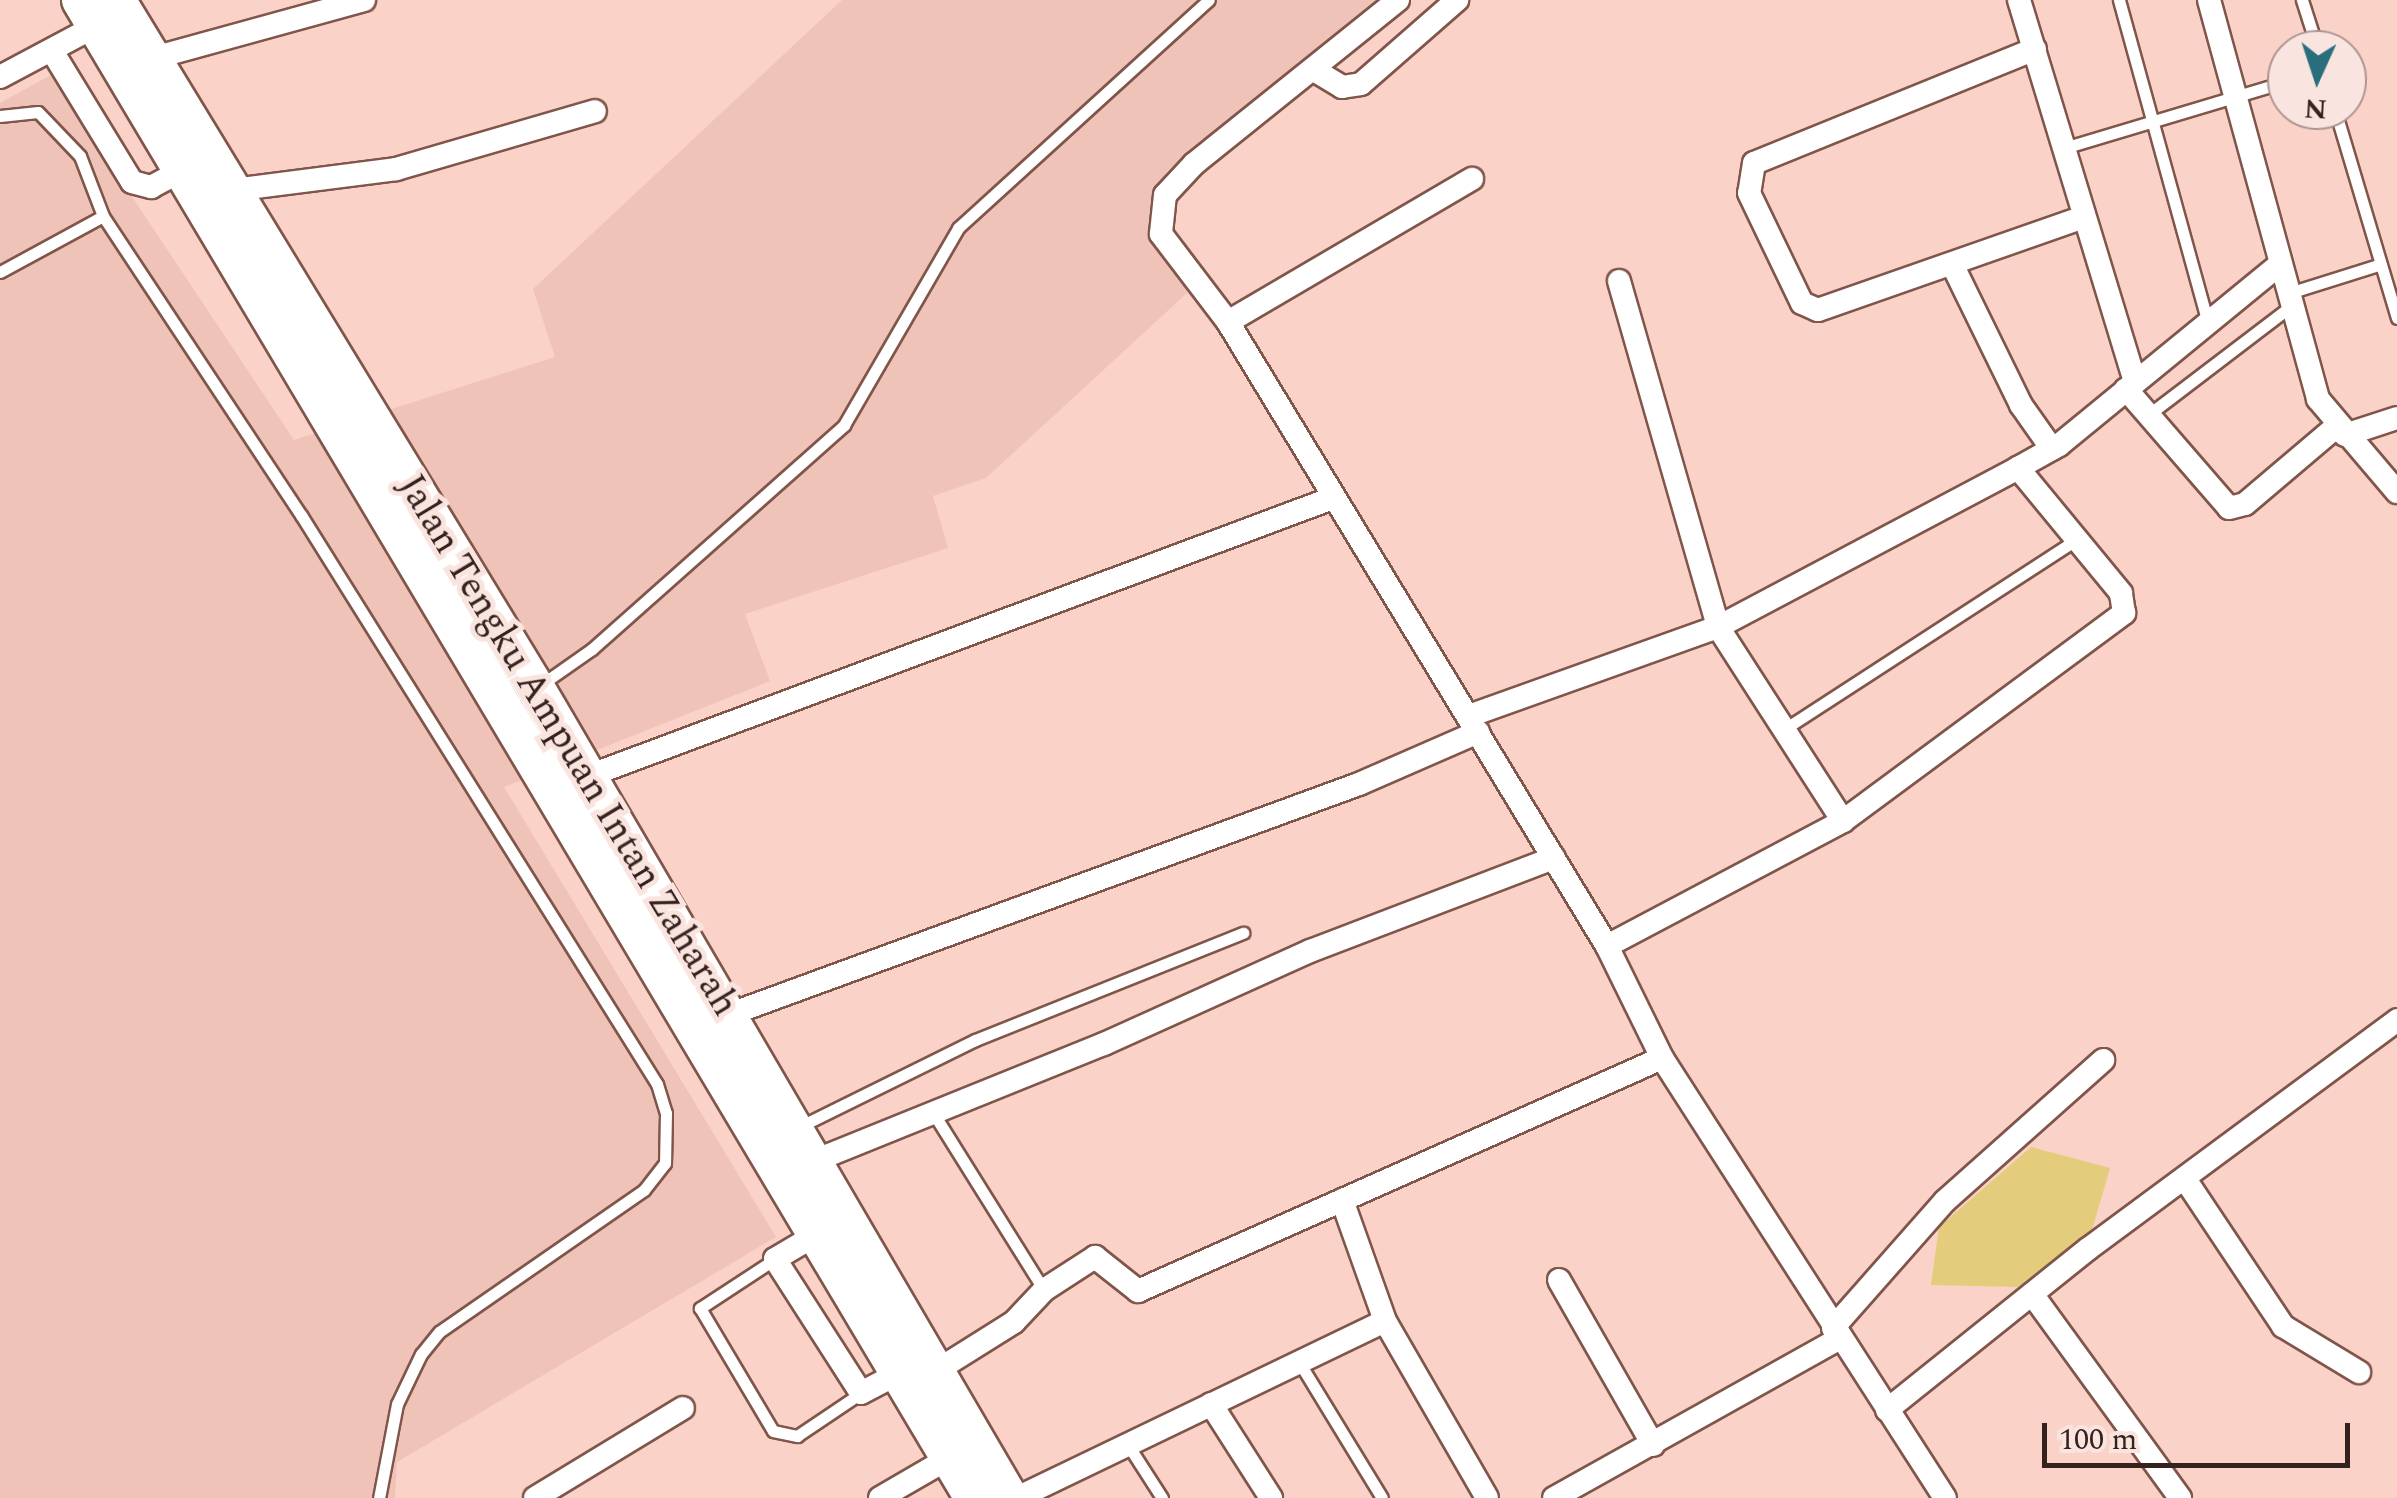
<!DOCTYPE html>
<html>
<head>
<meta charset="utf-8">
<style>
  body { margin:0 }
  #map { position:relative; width:2397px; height:1498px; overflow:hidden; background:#fad2c8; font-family:Spectral,serif }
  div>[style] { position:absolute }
  .built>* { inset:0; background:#f0c3b8 }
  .green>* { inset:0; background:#e3cd7d }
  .roads { filter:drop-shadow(2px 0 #80554a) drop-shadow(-2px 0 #80554a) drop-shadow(0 2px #80554a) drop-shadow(0 -2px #80554a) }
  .service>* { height:11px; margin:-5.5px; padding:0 5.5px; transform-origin:5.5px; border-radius:5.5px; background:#fff }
  .minor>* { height:22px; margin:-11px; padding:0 11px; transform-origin:11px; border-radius:11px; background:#fff }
  .primary>* { height:38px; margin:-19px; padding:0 19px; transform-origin:19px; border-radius:19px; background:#fff }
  span { translate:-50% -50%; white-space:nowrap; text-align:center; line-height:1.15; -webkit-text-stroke:10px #f9e4df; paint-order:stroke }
  .street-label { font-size:38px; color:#35221e }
  .north { position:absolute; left:2267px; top:30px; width:100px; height:100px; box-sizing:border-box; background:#f9e4df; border:2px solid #ab9692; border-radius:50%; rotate:183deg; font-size:28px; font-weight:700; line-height:40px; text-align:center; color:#35221e }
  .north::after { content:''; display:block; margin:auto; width:35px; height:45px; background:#286e7d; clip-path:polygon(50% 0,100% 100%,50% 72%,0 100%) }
  .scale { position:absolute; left:2042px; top:1423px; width:308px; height:45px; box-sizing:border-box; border:5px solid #35221e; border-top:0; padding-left:12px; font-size:30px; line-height:35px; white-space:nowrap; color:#35221e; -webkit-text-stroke:8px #f9e4df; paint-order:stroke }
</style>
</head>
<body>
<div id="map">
  <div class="built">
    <i style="clip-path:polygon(842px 0,1382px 0,1167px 171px,1152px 201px,1152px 218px,1187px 293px,986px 478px,933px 496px,948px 548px,745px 614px,770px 681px,504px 787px,776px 1237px,397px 1462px,395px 1498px,0 1498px,0 103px,51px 75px,294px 440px,555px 357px,533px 289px)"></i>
  </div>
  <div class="green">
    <i style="clip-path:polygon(2031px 1147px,2110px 1168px,2092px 1230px,2018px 1287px,1931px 1285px,1939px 1227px)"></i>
  </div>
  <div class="roads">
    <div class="service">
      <i style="left:2119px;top:0;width:335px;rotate:74.6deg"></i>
      <i style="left:2302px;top:0;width:52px;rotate:72.3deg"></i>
      <i style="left:2335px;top:110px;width:217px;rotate:73.4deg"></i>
      <i style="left:0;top:116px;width:38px;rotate:-6deg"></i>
      <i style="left:38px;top:112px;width:61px;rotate:46.3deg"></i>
      <i style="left:80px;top:156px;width:64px;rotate:69deg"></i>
      <i style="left:103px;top:216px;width:359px;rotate:56.5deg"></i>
      <i style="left:301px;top:515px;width:671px;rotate:57.97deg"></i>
      <i style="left:657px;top:1084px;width:30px;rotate:73deg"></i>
      <i style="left:666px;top:1113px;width:50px;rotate:91.1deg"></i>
      <i style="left:665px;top:1163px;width:34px;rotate:128deg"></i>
      <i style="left:644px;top:1190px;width:249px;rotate:145.3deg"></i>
      <i style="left:439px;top:1332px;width:28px;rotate:129deg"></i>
      <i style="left:421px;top:1354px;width:55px;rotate:115.6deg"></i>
      <i style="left:397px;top:1404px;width:96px;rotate:100.8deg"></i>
      <i style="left:2064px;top:148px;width:233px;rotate:-16.7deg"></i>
      <i style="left:0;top:272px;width:117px;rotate:-28.5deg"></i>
      <i style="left:2289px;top:293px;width:96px;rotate:-17.5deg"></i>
      <i style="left:2152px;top:412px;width:173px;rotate:-37.3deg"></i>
      <i style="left:542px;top:684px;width:61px;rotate:-35deg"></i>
      <i style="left:592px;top:649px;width:337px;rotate:-41.6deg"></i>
      <i style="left:844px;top:425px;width:228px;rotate:-59.9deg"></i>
      <i style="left:958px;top:228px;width:339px;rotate:-42.3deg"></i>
      <i style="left:1783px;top:730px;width:351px;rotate:-33deg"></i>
      <i style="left:932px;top:1111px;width:211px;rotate:58deg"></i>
      <i style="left:799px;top:1127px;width:196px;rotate:-26.3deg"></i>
      <i style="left:975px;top:1040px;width:289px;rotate:-21.8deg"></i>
      <i style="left:775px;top:1259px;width:90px;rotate:146.8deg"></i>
      <i style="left:700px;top:1308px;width:143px;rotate:59.3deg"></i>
      <i style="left:773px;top:1431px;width:25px;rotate:12deg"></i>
      <i style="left:797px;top:1436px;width:77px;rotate:-33.9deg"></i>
      <i style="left:1299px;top:1362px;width:159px;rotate:58.6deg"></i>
      <i style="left:1128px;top:1445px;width:63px;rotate:57.3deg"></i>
    </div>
    <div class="minor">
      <i style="left:1398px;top:0;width:262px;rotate:141.2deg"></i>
      <i style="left:1194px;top:164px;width:42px;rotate:133.1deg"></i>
      <i style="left:1165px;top:195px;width:39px;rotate:96deg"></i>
      <i style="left:1161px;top:234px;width:111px;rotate:52.7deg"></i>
      <i style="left:1228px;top:322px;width:730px;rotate:58.73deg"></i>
      <i style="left:1607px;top:946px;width:125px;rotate:63.8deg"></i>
      <i style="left:1662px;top:1058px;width:523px;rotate:57.25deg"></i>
      <i style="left:2019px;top:0;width:399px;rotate:73.1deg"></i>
      <i style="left:2209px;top:0;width:414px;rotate:74.7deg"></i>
      <i style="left:2318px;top:399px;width:122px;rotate:49.7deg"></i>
      <i style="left:2035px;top:49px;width:303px;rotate:157.9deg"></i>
      <i style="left:1754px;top:163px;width:30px;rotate:99deg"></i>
      <i style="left:1749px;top:193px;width:122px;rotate:64.3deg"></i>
      <i style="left:1802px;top:303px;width:17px;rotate:24deg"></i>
      <i style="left:1818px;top:310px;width:282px;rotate:-19.3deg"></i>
      <i style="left:52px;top:51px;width:153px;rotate:58.6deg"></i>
      <i style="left:132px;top:182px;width:20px;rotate:15deg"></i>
      <i style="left:151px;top:187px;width:34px;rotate:-28deg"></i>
      <i style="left:150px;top:59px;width:222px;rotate:-15.4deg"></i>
      <i style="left:1314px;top:70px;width:33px;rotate:31deg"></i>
      <i style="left:1342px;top:87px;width:19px;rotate:-9deg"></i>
      <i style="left:1361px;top:84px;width:128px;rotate:-41.2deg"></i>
      <i style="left:0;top:77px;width:109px;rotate:-28deg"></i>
      <i style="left:233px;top:190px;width:164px;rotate:-7.3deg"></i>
      <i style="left:396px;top:169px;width:207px;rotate:-16.2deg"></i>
      <i style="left:1952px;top:264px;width:157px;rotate:63.9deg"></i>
      <i style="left:2021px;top:405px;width:54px;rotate:54.8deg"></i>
      <i style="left:1619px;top:281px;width:360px;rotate:74deg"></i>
      <i style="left:1718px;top:627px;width:231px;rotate:57.2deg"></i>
      <i style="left:1843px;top:821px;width:350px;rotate:-36.5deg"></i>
      <i style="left:2124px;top:613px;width:20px;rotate:-99deg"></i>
      <i style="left:2121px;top:593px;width:162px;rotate:-129.5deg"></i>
      <i style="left:1228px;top:322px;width:283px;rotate:-30.4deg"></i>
      <i style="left:2126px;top:389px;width:157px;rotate:49.1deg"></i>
      <i style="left:2229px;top:508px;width:16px;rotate:-14deg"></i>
      <i style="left:2245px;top:504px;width:121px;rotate:-40.3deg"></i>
      <i style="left:2345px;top:435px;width:55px;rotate:-18.1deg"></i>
      <i style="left:1469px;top:716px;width:264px;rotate:-19.7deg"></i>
      <i style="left:1718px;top:627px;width:340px;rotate:-27.9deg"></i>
      <i style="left:2018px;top:468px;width:47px;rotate:-29.3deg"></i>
      <i style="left:2059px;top:445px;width:283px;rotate:-39.3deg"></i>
      <i style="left:586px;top:777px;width:794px;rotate:-20.49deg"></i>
      <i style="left:1607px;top:946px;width:267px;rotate:-27.9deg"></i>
      <i style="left:728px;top:1015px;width:672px;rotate:-20.11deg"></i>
      <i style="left:1359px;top:784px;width:130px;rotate:-23.6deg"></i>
      <i style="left:814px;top:1161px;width:313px;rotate:-22deg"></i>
      <i style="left:1104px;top:1044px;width:226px;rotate:-24.3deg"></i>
      <i style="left:1310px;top:951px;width:261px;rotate:-20.9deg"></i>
      <i style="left:2185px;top:1179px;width:177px;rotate:56.3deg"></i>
      <i style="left:2283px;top:1326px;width:89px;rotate:31.2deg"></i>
      <i style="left:1342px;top:1200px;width:128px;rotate:70.4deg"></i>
      <i style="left:1385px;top:1321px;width:204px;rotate:60deg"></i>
      <i style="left:819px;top:1233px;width:51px;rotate:149.4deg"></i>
      <i style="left:775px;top:1259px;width:159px;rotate:57.3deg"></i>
      <i style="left:861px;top:1393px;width:43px;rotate:-27.8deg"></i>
      <i style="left:1559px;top:1280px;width:190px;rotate:60.3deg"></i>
      <i style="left:2032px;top:1294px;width:252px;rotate:54deg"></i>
      <i style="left:1833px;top:1328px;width:169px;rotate:-48.6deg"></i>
      <i style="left:1945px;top:1201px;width:212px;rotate:-41.7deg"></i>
      <i style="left:936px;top:1371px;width:92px;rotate:-32.1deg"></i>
      <i style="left:1014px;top:1322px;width:44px;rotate:-46.8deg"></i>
      <i style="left:1044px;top:1290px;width:61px;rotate:-32.9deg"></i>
      <i style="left:1095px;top:1257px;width:55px;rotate:38.3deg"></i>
      <i style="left:1138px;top:1291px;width:573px;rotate:-23.97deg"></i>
      <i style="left:1211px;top:1404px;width:112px;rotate:57.4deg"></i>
      <i style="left:1887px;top:1410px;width:258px;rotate:-38.7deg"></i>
      <i style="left:2088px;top:1249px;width:385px;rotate:-36.5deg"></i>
      <i style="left:535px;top:1498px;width:173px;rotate:-31.3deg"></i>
      <i style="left:880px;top:1498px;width:80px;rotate:-30.1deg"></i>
      <i style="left:1017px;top:1498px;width:408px;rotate:-25.7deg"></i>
      <i style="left:1554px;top:1498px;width:328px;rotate:-29.2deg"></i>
    </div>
    <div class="primary">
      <i style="left:81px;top:0;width:1744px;rotate:59.2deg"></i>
      <i style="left:116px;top:0;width:807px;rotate:58.63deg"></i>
      <i style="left:536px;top:689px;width:937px;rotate:59.69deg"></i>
    </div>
  </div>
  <div class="street-label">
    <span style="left:567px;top:746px;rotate:59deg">Jalan Tengku Ampuan Intan Zaharah</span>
  </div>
  <div class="north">N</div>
  <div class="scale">100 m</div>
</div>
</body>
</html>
